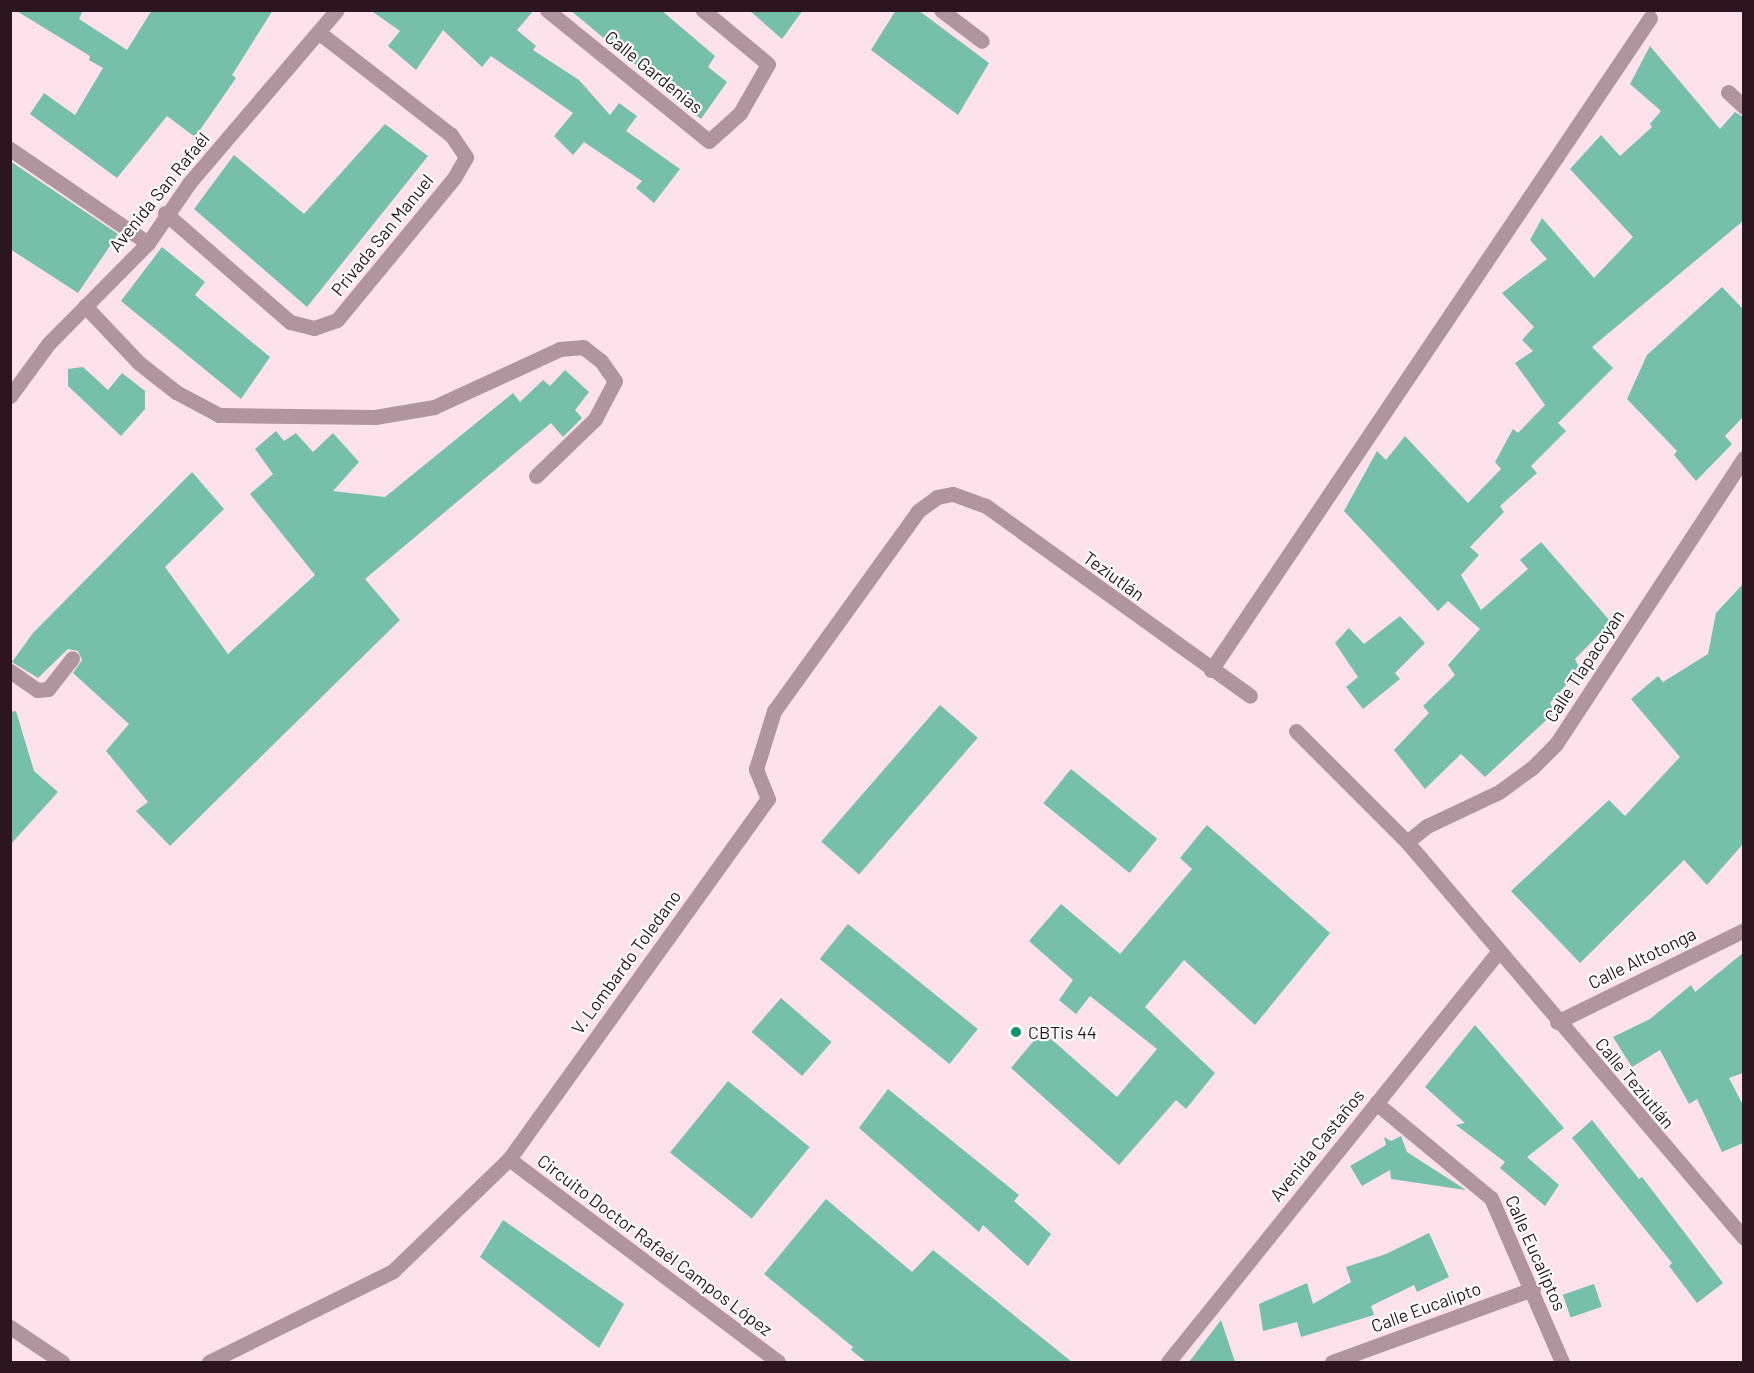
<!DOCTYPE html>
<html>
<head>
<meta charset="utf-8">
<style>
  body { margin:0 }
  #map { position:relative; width:1754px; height:1373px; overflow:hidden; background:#fde2ec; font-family:Barlow,sans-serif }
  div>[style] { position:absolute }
  .building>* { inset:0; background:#76bfa9; transform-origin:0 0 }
  .minor>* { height:15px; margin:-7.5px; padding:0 7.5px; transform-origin:7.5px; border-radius:7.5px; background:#b0949e }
  .dots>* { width:16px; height:16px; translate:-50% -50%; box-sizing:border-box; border:3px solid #fff; border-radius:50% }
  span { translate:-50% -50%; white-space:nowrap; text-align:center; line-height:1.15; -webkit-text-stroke:4.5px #fff; paint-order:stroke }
  .street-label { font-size:18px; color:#2c151f }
  .poi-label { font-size:18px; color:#2c151f }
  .left { translate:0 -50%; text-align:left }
  .frame { position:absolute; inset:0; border:12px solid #2c151f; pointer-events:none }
</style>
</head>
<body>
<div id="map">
  <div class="building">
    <i style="clip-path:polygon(15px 10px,83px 10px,79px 19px,127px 50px,152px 10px,273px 10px,232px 75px,236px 78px,195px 137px,167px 116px,117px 178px,30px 114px,44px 93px,75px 115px,103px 68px,89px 60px,90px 56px)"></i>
    <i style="clip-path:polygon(370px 10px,534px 10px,517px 30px,536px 46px,533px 50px,579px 80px,610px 115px,619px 103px,637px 116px,626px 131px,680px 169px,654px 203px,636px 188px,642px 181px,584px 142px,573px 155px,554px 136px,573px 113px,491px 56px,482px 67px,443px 30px,416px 70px,388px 46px,400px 31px)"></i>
    <i style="clip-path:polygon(570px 10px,661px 10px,715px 56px,708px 67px,727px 82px,701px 119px)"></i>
    <i style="clip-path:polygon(749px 10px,803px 10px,782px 39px)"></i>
    <i style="clip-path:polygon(896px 10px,918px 10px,989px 63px,958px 115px,871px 50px)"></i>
    <i style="clip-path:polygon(1650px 46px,1720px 129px,1735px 112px,1743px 117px,1743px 221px,1592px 347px,1613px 368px,1558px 423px,1566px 431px,1531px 466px,1537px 473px,1500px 506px,1504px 512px,1470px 547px,1479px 555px,1461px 575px,1481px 610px,1528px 569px,1520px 560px,1541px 542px,1611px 622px,1575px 659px,1580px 669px,1550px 703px,1555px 712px,1485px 777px,1461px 754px,1425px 789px,1394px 750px,1429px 713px,1423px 706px,1455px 675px,1448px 665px,1480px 629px,1448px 601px,1438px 611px,1344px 511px,1377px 451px,1386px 460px,1405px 436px,1468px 503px,1501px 469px,1495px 462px,1513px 429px,1518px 433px,1545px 405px,1515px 363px,1533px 351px,1522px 340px,1534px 327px,1502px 293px,1547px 259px,1530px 240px,1542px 218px,1594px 278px,1633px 237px,1570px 169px,1601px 135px,1620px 156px,1652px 127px,1650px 124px,1661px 111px,1630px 84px)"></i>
    <i style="clip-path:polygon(385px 124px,428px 156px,307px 307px,194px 209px,234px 155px,304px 214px)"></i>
    <i style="clip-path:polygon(10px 161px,118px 234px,78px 293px,10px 249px)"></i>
    <i style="clip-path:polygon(162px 247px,205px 282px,195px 295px,270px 357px,241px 399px,121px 301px)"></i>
    <i style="clip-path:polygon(1722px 287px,1743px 309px,1743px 417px,1725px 436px,1732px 444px,1696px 481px,1674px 455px,1677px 451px,1627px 399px,1647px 355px)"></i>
    <i style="clip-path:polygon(83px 367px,108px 390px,122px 373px,145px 391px,145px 409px,121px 436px,68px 386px,68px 369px)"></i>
    <i style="clip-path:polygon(565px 370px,589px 392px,575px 410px,582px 418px,563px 437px,551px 423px,365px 579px,400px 620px,170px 846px,136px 811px,148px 802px,106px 751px,129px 724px,73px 673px,82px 660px,78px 651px,68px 649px,38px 678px,12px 662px,33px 633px,192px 472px,224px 509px,165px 567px,228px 654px,315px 575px,250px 494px,273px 474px,255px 449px,276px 431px,284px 441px,296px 433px,313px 452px,333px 433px,359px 462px,333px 491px,385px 497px,513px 393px,520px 402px,543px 380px,550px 386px)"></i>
    <i style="clip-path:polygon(1743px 584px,1743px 844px,1707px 885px,1684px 860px,1580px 963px,1511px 891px,1609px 800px,1625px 816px,1680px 757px,1631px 699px,1658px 676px,1663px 682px,1708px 654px,1716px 613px)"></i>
    <i style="clip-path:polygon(1400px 616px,1425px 643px,1395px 673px,1400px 679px,1363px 709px,1346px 687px,1358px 677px,1335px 643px,1349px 628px,1364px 644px)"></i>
    <i style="left:940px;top:705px;width:50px;height:181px;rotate:41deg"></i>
    <i style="clip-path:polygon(16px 711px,34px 771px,58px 792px,10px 845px,10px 712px)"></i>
    <i style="left:1071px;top:769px;width:111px;height:44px;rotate:39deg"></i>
    <i style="clip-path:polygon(1207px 825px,1330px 933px,1255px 1025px,1184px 960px,1145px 1007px,1215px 1073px,1186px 1109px,1176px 1100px,1119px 1165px,1011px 1068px,1042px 1031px,1117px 1097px,1157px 1049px,1090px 996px,1076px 1014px,1059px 1000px,1073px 980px,1029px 941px,1061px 904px,1120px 954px,1192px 869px,1180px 858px)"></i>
    <i style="left:848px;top:924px;width:167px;height:45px;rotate:39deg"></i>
    <i style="clip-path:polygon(1743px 953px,1743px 1073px,1729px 1078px,1743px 1105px,1743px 1143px,1722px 1152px,1697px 1099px,1689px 1104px,1660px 1050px,1632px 1067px,1613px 1037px,1650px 1019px,1691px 985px,1695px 992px)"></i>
    <i style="left:781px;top:998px;width:67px;height:45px;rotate:41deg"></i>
    <i style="clip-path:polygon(1475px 1025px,1564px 1128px,1527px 1157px,1559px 1185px,1545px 1206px,1500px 1168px,1505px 1162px,1456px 1125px,1465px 1123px,1425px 1087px)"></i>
    <i style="left:728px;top:1081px;width:105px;height:92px;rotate:39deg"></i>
    <i style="clip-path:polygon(888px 1089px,1019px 1195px,1014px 1201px,1051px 1234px,1028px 1266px,983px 1225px,979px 1232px,859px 1128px)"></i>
    <i style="clip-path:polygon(1592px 1120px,1639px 1179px,1642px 1177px,1723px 1283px,1697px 1303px,1669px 1266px,1672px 1263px,1572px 1138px)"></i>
    <i style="clip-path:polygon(1401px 1136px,1407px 1152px,1466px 1190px,1391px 1179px,1390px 1170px,1362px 1186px,1350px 1166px,1386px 1145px,1384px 1137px,1391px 1141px)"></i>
    <i style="clip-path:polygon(826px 1199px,912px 1272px,933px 1250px,1072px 1362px,866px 1362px,851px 1350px,853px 1347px,764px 1274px)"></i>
    <i style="clip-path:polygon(503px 1220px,624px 1304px,599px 1348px,480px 1257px)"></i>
    <i style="clip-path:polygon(1429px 1233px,1449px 1277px,1417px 1292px,1414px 1285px,1371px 1306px,1374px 1315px,1301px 1337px,1297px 1322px,1263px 1331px,1259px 1304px,1307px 1283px,1313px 1304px,1351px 1282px,1346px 1267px,1386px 1254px)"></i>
    <i style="left:1594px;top:1284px;width:24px;height:33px;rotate:71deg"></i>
    <i style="clip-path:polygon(1221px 1320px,1235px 1362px,1189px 1362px)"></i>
  </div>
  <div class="minor">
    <i style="left:547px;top:10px;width:208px;rotate:39deg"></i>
    <i style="left:709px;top:141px;width:42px;rotate:-42.1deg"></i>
    <i style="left:740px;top:113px;width:56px;rotate:-60.3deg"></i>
    <i style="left:768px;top:64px;width:85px;rotate:-140.3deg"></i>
    <i style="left:941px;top:10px;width:51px;rotate:37.1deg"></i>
    <i style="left:1728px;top:92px;width:22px;rotate:43deg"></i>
    <i style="left:10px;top:149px;width:167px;rotate:34.3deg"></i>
    <i style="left:165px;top:213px;width:166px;rotate:41.1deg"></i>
    <i style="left:290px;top:322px;width:25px;rotate:14deg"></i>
    <i style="left:314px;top:328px;width:24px;rotate:-19deg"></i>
    <i style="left:337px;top:320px;width:184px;rotate:-50.5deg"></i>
    <i style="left:454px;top:178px;width:24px;rotate:-60deg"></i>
    <i style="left:466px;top:157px;width:27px;rotate:-124deg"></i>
    <i style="left:451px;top:135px;width:168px;rotate:-142.2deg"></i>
    <i style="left:85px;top:306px;width:79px;rotate:46.5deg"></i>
    <i style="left:139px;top:363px;width:47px;rotate:38.1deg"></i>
    <i style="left:176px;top:392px;width:49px;rotate:28.1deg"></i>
    <i style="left:219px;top:415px;width:156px;rotate:0.7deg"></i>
    <i style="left:375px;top:417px;width:60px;rotate:-9.6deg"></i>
    <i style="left:434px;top:407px;width:139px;rotate:-24.7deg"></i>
    <i style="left:560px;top:349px;width:23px;rotate:-5deg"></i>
    <i style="left:583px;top:347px;width:23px;rotate:38deg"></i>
    <i style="left:601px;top:361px;width:24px;rotate:55deg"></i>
    <i style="left:615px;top:381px;width:43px;rotate:117.8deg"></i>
    <i style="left:595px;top:419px;width:82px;rotate:136deg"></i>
    <i style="left:10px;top:396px;width:66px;rotate:-53.7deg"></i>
    <i style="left:49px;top:343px;width:141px;rotate:-45.3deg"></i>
    <i style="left:148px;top:243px;width:74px;rotate:-55.5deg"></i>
    <i style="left:190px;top:182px;width:226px;rotate:-49.5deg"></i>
    <i style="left:1211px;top:670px;width:786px;rotate:-56.05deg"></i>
    <i style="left:10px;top:671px;width:33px;rotate:35deg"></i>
    <i style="left:37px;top:690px;width:11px;rotate:-5deg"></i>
    <i style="left:48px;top:689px;width:39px;rotate:-52deg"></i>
    <i style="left:1296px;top:731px;width:157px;rotate:45deg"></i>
    <i style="left:1407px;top:842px;width:520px;rotate:49.6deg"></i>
    <i style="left:1407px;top:842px;width:26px;rotate:-39deg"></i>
    <i style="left:1427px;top:826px;width:80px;rotate:-25.3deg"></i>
    <i style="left:1499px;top:792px;width:42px;rotate:-36.3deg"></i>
    <i style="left:1533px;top:767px;width:33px;rotate:-45deg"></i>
    <i style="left:1556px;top:744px;width:342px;rotate:-56.7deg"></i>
    <i style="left:1557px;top:1022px;width:208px;rotate:-26.2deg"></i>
    <i style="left:1376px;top:1103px;width:149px;rotate:39.6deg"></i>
    <i style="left:1491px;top:1198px;width:179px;rotate:66.6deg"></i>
    <i style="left:509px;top:1159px;width:337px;rotate:37deg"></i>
    <i style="left:10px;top:1327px;width:63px;rotate:33.9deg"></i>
    <i style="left:209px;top:1362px;width:205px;rotate:-26.3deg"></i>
    <i style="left:393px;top:1271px;width:161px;rotate:-44deg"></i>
    <i style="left:509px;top:1159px;width:443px;rotate:-54.3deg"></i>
    <i style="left:768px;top:799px;width:32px;rotate:-112deg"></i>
    <i style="left:756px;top:769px;width:61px;rotate:-72.8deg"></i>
    <i style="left:774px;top:711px;width:246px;rotate:-54.2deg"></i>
    <i style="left:918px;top:511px;width:24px;rotate:-36deg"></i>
    <i style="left:937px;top:497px;width:16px;rotate:-11deg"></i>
    <i style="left:953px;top:494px;width:35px;rotate:20deg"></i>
    <i style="left:986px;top:506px;width:325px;rotate:35.7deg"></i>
    <i style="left:1168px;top:1362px;width:526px;rotate:-51.17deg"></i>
    <i style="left:1332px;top:1362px;width:214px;rotate:-20deg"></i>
  </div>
  <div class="dots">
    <i style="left:1016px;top:1032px;background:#159178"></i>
  </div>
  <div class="street-label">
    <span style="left:654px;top:72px;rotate:39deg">Calle Gardenias</span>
    <span style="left:159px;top:192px;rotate:-51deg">Avenida San Rafaél</span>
    <span style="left:382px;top:235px;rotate:-51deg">Privada San Manuel</span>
    <span style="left:1114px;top:576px;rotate:36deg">Teziutlán</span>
    <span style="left:1584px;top:666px;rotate:-57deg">Calle Tlapacoyan</span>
    <span style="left:1642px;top:958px;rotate:-26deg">Calle Altotonga</span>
    <span style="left:626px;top:962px;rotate:-54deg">V. Lombardo Toledano</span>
    <span style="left:1635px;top:1083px;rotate:50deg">Calle Teziutlán</span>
    <span style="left:1317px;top:1145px;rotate:-51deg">Avenida Castaños</span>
    <span style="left:655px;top:1245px;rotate:37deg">Circuito Doctor Rafaél Campos López</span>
    <span style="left:1536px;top:1253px;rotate:66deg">Calle Eucaliptos</span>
    <span style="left:1426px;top:1307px;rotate:-20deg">Calle Eucalipto</span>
  </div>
  <div class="poi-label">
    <span class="left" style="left:1028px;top:1032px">CBTis 44</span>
  </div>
  <div class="frame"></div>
</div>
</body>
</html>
